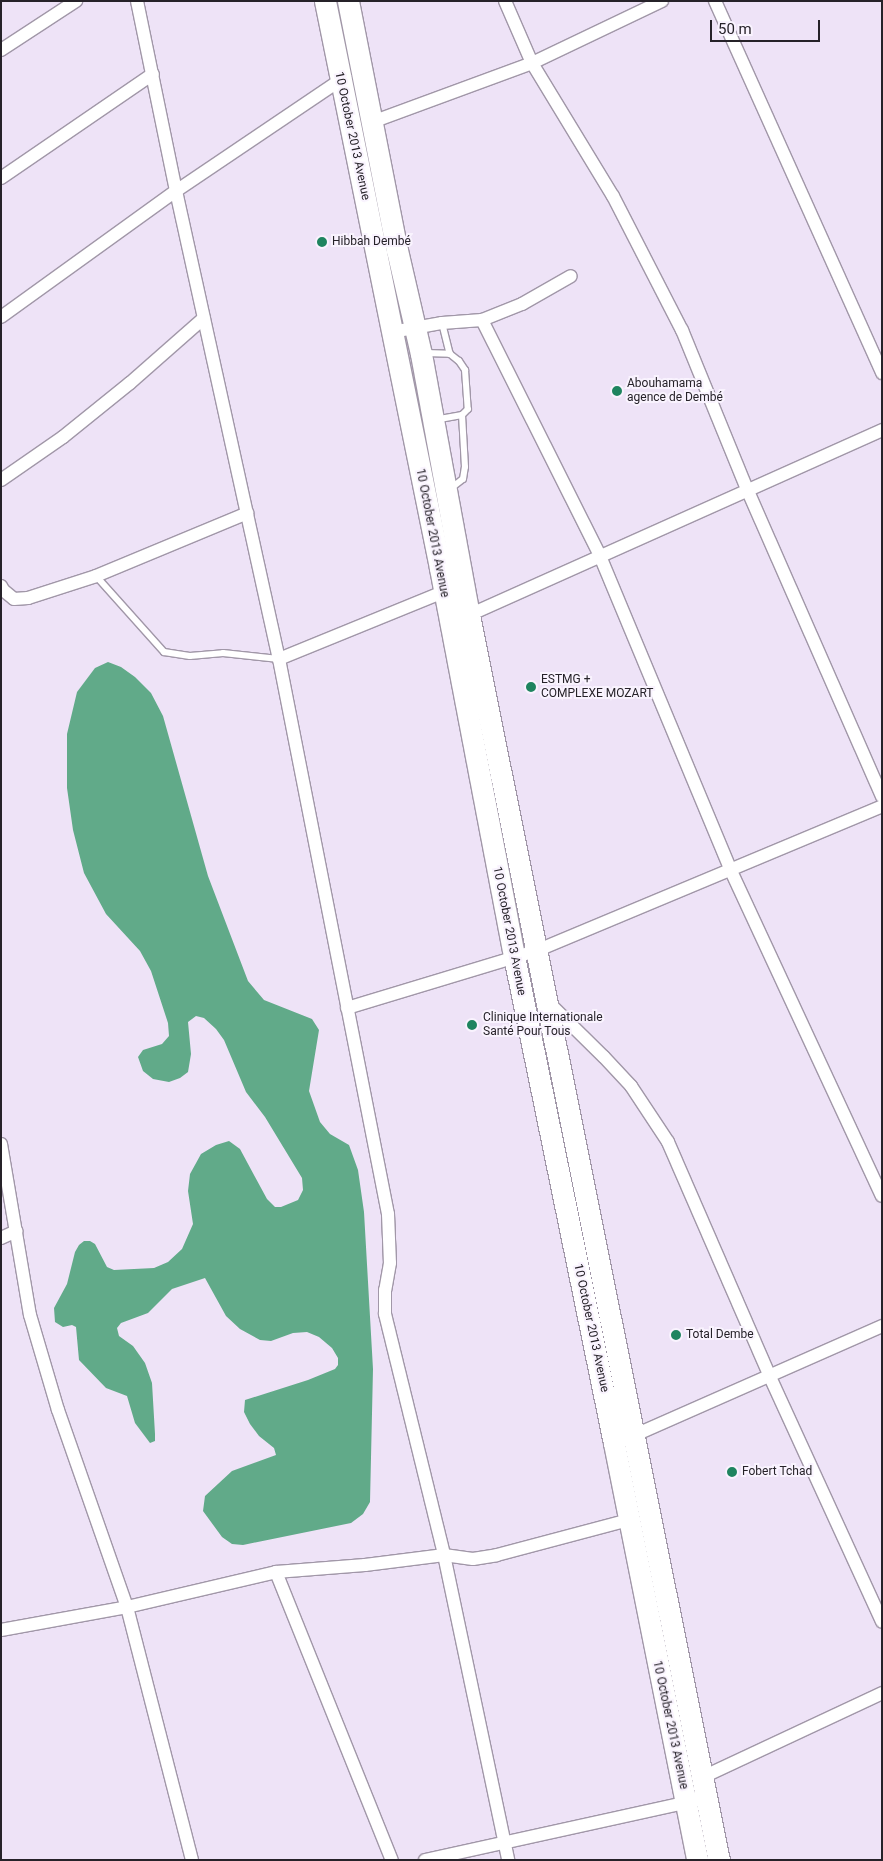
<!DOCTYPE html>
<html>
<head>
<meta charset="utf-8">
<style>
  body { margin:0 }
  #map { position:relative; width:883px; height:1861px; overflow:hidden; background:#eee3f7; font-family:Roboto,sans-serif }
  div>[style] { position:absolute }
  .water>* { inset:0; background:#61aa89 }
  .roads { filter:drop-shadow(1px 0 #a197a8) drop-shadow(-1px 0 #a197a8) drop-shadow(0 1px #a197a8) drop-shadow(0 -1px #a197a8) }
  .service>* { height:6px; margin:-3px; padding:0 3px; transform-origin:3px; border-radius:3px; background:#fff }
  .minor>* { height:12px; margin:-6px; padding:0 6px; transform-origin:6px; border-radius:6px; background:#fff }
  .trunk>* { height:21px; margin:-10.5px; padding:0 10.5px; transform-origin:10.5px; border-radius:10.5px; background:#fff }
  .dots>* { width:14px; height:14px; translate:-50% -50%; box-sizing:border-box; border:2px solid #f9f3fe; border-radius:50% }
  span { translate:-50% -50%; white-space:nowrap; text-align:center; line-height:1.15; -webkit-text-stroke:4px #f9f3fe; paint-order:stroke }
  .street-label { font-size:12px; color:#262229 }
  .poi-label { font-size:12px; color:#262229 }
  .left { translate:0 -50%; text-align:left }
  .frame { position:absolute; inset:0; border:2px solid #262229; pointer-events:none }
  .scale { position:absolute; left:710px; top:20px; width:110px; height:22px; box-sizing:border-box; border:2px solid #262229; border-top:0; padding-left:6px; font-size:15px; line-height:18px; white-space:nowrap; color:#262229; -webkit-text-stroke:4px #f9f3fe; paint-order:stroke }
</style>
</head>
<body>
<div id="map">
  <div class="water">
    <i style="clip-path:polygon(108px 662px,121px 667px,135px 677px,151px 693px,163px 716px,208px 876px,248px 981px,264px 1000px,312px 1019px,319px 1030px,309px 1091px,320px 1122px,330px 1134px,349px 1145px,358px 1170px,364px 1212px,373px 1369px,370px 1502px,363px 1514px,351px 1523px,243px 1545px,232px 1544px,222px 1537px,203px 1511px,205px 1496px,232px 1471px,276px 1455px,274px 1448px,259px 1436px,250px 1424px,244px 1412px,245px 1400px,308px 1380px,335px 1369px,338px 1365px,338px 1358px,332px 1348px,319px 1337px,307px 1332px,293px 1333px,271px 1341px,260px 1340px,240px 1329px,226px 1316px,205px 1278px,172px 1289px,148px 1313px,121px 1323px,117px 1328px,119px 1336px,133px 1346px,145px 1363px,152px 1383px,155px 1434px,155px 1441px,150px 1443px,135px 1423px,127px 1396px,106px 1388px,79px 1360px,76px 1327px,72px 1325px,63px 1327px,55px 1322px,54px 1308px,67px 1284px,75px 1252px,79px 1245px,84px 1241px,90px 1241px,95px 1244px,107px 1267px,114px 1270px,154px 1268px,168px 1262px,182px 1249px,193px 1224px,188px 1191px,190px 1174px,201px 1154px,216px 1145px,229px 1141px,240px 1149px,267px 1199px,275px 1207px,281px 1207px,298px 1200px,303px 1190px,302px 1178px,265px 1117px,246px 1092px,224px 1040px,216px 1029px,204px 1018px,196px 1016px,188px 1022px,191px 1054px,188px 1072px,180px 1078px,169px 1082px,153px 1079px,143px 1071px,138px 1057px,143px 1050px,162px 1044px,169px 1036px,168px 1023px,151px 971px,140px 951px,106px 914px,84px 873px,73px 830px,67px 788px,67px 734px,77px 692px,95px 668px)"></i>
  </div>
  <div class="roads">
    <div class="service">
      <i style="left:442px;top:323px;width:32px;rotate:76deg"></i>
      <i style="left:425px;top:353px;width:25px;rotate:2deg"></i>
      <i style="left:450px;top:354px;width:11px;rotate:38deg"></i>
      <i style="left:459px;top:361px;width:11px;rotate:56deg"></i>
      <i style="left:465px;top:370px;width:39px;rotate:86deg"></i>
      <i style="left:468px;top:409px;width:8px;rotate:135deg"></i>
      <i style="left:462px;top:415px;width:27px;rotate:170deg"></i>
      <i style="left:450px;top:489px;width:16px;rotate:-38deg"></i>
      <i style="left:463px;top:479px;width:12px;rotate:-81deg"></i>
      <i style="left:465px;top:467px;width:52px;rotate:-93.3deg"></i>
      <i style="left:96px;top:576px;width:102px;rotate:48.2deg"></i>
      <i style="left:164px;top:652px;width:26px;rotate:9deg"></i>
      <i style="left:190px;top:656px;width:33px;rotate:-5deg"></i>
      <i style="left:223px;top:653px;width:56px;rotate:6.1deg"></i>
    </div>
    <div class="minor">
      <i style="left:137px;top:1px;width:194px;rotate:78.4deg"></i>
      <i style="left:176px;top:191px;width:479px;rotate:77.6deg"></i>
      <i style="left:279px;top:659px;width:566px;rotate:78.89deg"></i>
      <i style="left:388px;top:1214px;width:49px;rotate:87.7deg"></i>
      <i style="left:390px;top:1263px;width:27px;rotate:100deg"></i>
      <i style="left:385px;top:1290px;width:24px;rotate:90deg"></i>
      <i style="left:385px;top:1314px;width:248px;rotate:76.2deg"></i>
      <i style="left:444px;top:1555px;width:312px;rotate:78.1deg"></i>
      <i style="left:505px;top:1px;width:68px;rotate:66.5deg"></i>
      <i style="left:532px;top:63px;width:156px;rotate:58.7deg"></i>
      <i style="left:613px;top:196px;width:151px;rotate:62.8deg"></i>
      <i style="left:682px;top:330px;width:172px;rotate:67.8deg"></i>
      <i style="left:747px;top:489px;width:336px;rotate:66.3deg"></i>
      <i style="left:715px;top:1px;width:408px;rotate:65.8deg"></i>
      <i style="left:1px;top:50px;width:90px;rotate:-33.2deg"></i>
      <i style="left:372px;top:122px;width:171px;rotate:-20.2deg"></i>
      <i style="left:532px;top:63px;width:144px;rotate:-25.5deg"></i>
      <i style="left:1px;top:178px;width:184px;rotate:-34.4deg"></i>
      <i style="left:1px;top:317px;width:216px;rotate:-35.8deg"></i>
      <i style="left:176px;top:191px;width:204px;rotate:-34deg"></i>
      <i style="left:482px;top:320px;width:43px;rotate:-21.8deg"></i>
      <i style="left:522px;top:304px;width:56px;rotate:-29.7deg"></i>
      <i style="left:392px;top:332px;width:51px;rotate:-10.2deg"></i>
      <i style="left:442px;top:323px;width:40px;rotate:-4.3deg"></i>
      <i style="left:482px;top:320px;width:264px;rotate:63.4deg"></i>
      <i style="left:600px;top:556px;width:341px;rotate:67.4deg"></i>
      <i style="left:731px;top:871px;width:358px;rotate:65.1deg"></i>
      <i style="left:1px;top:480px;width:75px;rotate:-34.7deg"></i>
      <i style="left:63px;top:437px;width:86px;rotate:-38.9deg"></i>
      <i style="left:130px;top:383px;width:98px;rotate:-41.3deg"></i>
      <i style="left:1px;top:586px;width:4px;rotate:63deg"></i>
      <i style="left:3px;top:590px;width:14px;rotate:39deg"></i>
      <i style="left:14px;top:599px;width:14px;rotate:-4deg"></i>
      <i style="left:28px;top:598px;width:71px;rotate:-17.9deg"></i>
      <i style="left:96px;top:576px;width:164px;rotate:-22.6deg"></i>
      <i style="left:469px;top:615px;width:453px;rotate:-24.1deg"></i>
      <i style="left:279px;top:659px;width:177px;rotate:-22.2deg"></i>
      <i style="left:548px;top:1002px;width:78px;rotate:44.5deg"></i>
      <i style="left:604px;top:1057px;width:40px;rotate:47deg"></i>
      <i style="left:631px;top:1086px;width:67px;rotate:56.5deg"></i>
      <i style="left:668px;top:1142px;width:256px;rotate:66.5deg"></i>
      <i style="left:770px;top:1377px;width:269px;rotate:65.4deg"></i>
      <i style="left:347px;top:1008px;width:197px;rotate:-16.8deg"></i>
      <i style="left:536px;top:951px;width:375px;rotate:-22.7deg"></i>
      <i style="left:1px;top:1144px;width:173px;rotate:80.4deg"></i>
      <i style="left:30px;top:1315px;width:99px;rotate:73.6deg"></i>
      <i style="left:58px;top:1410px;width:209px;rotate:70.7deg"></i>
      <i style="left:127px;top:1607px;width:261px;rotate:75.6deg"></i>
      <i style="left:1px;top:1238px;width:17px;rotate:-24deg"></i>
      <i style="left:628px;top:1438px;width:278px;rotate:-23.8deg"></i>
      <i style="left:276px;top:1572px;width:310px;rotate:68.1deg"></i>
      <i style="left:1px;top:1630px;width:128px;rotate:-10.3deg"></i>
      <i style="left:127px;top:1607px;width:153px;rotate:-13.2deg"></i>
      <i style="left:276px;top:1572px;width:89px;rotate:-4.5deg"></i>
      <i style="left:365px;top:1565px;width:80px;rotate:-7.2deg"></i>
      <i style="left:444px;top:1555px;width:29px;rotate:8deg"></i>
      <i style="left:473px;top:1559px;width:24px;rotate:-9deg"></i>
      <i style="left:497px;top:1555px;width:137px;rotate:-14.9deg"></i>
      <i style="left:703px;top:1777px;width:198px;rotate:-25.1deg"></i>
      <i style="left:425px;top:1860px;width:289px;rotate:-12.4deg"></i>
    </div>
    <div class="trunk">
      <i style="left:325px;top:1px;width:579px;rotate:78.53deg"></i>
      <i style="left:440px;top:568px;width:395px;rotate:79.2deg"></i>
      <i style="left:514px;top:956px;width:497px;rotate:78.4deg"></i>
      <i style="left:614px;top:1443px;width:425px;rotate:78.7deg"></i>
      <i style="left:348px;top:1px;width:254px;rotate:78.9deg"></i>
      <i style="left:397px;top:250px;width:107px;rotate:77deg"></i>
      <i style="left:421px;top:354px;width:265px;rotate:79.6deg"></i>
      <i style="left:469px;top:615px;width:1270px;rotate:78.65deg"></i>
    </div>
  </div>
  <div class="dots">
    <i style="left:322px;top:242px;background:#1e845f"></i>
    <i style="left:617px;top:391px;background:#1e845f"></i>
    <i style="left:531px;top:687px;background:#1e845f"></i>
    <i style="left:472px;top:1025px;background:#1e845f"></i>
    <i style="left:676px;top:1335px;background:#1e845f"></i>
    <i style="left:732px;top:1472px;background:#1e845f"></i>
  </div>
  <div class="street-label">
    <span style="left:352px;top:136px;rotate:78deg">10 October 2013 Avenue</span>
    <span style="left:432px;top:533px;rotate:79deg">10 October 2013 Avenue</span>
    <span style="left:509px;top:931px;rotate:79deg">10 October 2013 Avenue</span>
    <span style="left:591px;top:1328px;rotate:78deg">10 October 2013 Avenue</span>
    <span style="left:670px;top:1725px;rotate:78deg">10 October 2013 Avenue</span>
  </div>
  <div class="poi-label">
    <span class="left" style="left:332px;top:242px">Hibbah Dembé</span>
    <span class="left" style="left:627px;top:391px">Abouhamama<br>agence de Dembé</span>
    <span class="left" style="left:541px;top:687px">ESTMG +<br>COMPLEXE MOZART</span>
    <span class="left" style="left:483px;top:1025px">Clinique Internationale<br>Santé Pour Tous</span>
    <span class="left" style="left:686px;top:1335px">Total Dembe</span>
    <span class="left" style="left:742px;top:1472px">Fobert Tchad</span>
  </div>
  <div class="frame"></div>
  <div class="scale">50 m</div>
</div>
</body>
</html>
